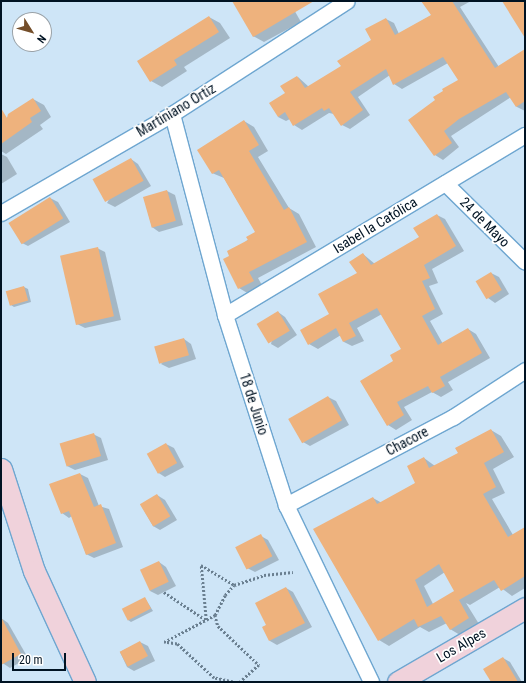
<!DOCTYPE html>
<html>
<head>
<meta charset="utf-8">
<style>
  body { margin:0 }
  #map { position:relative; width:526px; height:683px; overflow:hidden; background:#cee5f7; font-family:"Roboto Condensed",sans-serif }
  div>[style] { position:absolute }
  .shadow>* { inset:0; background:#0003 }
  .building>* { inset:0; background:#eeb27d; transform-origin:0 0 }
  .path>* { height:2.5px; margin-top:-1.25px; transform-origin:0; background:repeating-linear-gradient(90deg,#6a7f90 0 2px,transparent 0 4px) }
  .roads { filter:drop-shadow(1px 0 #6ea6d0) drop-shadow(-1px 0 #6ea6d0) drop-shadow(0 1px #6ea6d0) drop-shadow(0 -1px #6ea6d0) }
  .street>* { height:15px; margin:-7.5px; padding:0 7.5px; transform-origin:7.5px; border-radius:7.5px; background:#fff }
  .secondary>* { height:21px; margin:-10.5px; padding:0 10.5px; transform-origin:10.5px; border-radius:10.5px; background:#f0d2db }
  span { translate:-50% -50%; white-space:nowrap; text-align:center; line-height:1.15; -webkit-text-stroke:3.5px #fff; paint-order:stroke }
  .street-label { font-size:14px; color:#001323 }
  .frame { position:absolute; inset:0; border:2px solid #001323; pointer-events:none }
  .north { position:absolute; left:12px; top:12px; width:40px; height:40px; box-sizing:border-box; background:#fff; border:1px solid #99a1a7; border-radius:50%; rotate:127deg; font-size:11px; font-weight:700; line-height:16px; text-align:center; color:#001323 }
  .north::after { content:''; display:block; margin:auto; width:14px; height:18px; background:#744e2a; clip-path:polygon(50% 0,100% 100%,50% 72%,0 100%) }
  .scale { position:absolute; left:12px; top:653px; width:54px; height:18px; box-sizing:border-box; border:2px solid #001323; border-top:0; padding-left:5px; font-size:12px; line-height:14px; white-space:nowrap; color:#001323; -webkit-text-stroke:3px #fff; paint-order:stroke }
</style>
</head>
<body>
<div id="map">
  <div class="shadow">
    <i style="clip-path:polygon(237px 1px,289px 1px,301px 22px,264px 42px,253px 36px)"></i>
    <i style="clip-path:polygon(422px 1px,471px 1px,460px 7px,499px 67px,525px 55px,525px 111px,517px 107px,511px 97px,451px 136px,459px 147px,443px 160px,435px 155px,436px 100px,459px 80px,448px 63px,402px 89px,394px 84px,390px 75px,358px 97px,370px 115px,350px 129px,342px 125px,334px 114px,329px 113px,302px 130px,294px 125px,290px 119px,286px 121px,278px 117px,286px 94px,298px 77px,309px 87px,342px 67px,372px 40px,386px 19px,394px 23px,399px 34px,432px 15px)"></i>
    <i style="clip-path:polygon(209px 17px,220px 23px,230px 38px,184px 67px,187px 71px,162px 87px,151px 81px)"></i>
    <i style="clip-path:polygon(33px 99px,44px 105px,51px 117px,40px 125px,43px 129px,6px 154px,1px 151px,1px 122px)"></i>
    <i style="clip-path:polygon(244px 121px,254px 127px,268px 151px,258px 157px,289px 208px,299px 214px,316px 247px,258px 278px,263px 287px,249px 294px,239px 288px,230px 256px,256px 232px,224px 178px,212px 173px)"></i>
    <i style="clip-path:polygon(1px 154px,7px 157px,17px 174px,1px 184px)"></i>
    <i style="clip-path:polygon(131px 159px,138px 164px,151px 186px,115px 207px,107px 203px)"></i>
    <i style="clip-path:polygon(167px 191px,175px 195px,183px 225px,159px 232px,152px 227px,144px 198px)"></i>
    <i style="clip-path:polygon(50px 198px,58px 202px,70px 222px,28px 246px,20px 242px)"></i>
    <i style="clip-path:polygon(437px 215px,445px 219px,464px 251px,432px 269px,438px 283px,429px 286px,443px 314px,430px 321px,443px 344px,468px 329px,476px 334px,490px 358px,448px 382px,453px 390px,441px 397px,432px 392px,404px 407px,412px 420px,396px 430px,388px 425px,395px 361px,403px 349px,382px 314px,357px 328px,364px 341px,352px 346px,344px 342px,341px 335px,318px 349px,309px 344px,358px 274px,363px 254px,375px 264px,420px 238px)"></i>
    <i style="clip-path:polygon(97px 248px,105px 252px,121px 320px,85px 328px,77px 324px)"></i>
    <i style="clip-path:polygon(491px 273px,499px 277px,509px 294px,495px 303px,488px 298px)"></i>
    <i style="clip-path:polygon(24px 287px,28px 289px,31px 302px,14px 307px,11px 305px)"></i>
    <i style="clip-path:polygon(278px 312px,285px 317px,297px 335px,278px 348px,271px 344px)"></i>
    <i style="clip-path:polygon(184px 339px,191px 344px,196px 359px,169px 368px,161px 364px)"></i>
    <i style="clip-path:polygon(328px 397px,336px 401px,349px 425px,310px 446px,303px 442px)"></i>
    <i style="clip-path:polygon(evenodd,491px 430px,501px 436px,514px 457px,493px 469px,505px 493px,492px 499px,513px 535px,525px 530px,525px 588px,512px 596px,500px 587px,470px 605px,466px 603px,479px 624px,460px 635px,450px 629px,447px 623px,429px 632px,420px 627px,389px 646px,379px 640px,373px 498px,382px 503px,416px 483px,424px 458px,435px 466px,459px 453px,491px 430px,445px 572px,457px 594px,433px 604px,424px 586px,445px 572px)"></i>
    <i style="clip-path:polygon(93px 434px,101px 438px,108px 460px,75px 470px,67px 466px)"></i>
    <i style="clip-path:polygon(166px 444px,174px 448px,184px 467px,165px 477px,157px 472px)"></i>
    <i style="clip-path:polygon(80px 474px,88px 478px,99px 506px,109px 509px,123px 547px,94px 558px,86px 554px,72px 516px,69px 518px,62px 513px)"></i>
    <i style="clip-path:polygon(157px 495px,165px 500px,177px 520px,160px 530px,153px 526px,141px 505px)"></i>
    <i style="clip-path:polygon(261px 536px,268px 540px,279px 560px,255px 572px,247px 568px)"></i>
    <i style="clip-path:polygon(159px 562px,166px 567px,176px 586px,158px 595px,150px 591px)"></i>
    <i style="clip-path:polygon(286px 588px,293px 592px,312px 627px,277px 645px,270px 641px,263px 627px,267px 625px)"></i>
    <i style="clip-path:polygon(145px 598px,153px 611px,131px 622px,128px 620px)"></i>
    <i style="clip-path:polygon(1px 618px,8px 623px,28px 658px,10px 668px,1px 662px)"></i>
    <i style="clip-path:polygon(140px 642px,148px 646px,155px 661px,134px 671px,127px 667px,120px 652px)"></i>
    <i style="clip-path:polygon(503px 658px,510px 662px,522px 682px,492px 682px)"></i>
  </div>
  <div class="building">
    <i style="clip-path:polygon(232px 1px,314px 1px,253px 37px)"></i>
    <i style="clip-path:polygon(421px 1px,452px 1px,495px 68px,525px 49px,525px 101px,516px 107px,506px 92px,459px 119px,444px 131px,452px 143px,434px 156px,408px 120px,435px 100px,433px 97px,443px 91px,442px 89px,458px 80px,443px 57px,393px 85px,386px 69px,350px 92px,363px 110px,341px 126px,329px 108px,324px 111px,322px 108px,293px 126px,285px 112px,278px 117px,269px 103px,285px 93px,280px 86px,297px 76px,305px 88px,341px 66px,337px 61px,371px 40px,365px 29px,386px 18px,395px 35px,431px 15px)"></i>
    <i style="clip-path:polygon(502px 1px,525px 1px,525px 38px)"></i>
    <i style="clip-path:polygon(209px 16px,219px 32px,174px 60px,177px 65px,150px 82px,137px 61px)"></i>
    <i style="clip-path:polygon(33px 98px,41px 111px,30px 118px,32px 122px,1px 144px,1px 108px,7px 118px,8px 114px)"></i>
    <i style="clip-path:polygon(244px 120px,259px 145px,249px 151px,284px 210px,289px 207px,307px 242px,249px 272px,254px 281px,238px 289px,223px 259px,229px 256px,227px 251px,248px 240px,246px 237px,255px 232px,219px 170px,212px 174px,197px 150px)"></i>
    <i style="left:131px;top:158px;width:26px;height:44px;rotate:61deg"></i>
    <i style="left:167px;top:190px;width:32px;height:25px;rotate:74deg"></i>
    <i style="left:50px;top:197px;width:25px;height:49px;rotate:58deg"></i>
    <i style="clip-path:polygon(437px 214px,456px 246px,424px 265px,430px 278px,422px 281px,435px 309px,422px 316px,438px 345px,468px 328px,482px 353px,440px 377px,445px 386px,432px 393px,428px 386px,397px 402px,404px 415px,387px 426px,360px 381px,393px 361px,390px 355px,401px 349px,377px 308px,349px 323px,356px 336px,343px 342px,336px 328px,308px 345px,300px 330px,329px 314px,318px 294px,357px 273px,349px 262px,363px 253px,371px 265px,419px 237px,413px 228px)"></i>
    <i style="left:98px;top:247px;width:71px;height:39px;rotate:77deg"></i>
    <i style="left:491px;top:272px;width:21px;height:18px;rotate:59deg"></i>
    <i style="left:24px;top:286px;width:15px;height:19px;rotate:74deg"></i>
    <i style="left:278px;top:311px;width:23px;height:25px;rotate:59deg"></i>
    <i style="left:184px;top:338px;width:18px;height:31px;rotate:74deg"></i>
    <i style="left:328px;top:396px;width:28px;height:46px;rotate:60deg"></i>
    <i style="clip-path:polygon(491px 429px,504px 452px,484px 463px,496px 487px,483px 494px,508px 537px,525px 527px,525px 576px,501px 591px,494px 580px,459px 600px,439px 564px,415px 580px,427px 607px,454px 591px,469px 618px,450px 630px,441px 616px,418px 627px,414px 619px,378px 641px,313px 529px,373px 497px,377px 504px,415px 483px,407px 466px,424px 457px,429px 468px,458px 453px,455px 448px)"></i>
    <i style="left:94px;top:433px;width:24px;height:36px;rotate:73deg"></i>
    <i style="left:166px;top:443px;width:23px;height:22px;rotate:61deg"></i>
    <i style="clip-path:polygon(80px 473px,94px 507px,101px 504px,116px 543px,86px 555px,69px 511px,61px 514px,49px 484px)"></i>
    <i style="left:157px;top:494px;width:26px;height:20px;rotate:59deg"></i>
    <i style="left:261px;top:534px;width:25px;height:29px;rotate:63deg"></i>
    <i style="left:159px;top:561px;width:23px;height:21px;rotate:65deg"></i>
    <i style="clip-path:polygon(286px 587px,305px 623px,269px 641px,262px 627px,266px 625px,255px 603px)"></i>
    <i style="left:145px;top:597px;width:13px;height:26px;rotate:63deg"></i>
    <i style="clip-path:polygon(1px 617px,21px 654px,1px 665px)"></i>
    <i style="left:140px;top:641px;width:17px;height:23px;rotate:62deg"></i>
    <i style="clip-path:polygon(503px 657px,518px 682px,491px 682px,483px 669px)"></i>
  </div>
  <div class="path">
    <i style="left:164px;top:592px;width:50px;rotate:33.7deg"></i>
    <i style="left:206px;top:620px;width:55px;rotate:-95.2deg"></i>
    <i style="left:201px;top:565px;width:39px;rotate:31deg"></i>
    <i style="left:215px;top:615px;width:11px;rotate:75deg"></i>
    <i style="left:218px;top:626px;width:57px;rotate:43.6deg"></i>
    <i style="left:259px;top:665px;width:25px;rotate:138deg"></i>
    <i style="left:233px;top:682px;width:19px;rotate:-168deg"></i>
    <i style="left:214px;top:678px;width:50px;rotate:-137.4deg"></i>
    <i style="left:177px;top:644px;width:13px;rotate:-171deg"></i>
    <i style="left:164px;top:642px;width:58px;rotate:-27.9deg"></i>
    <i style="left:215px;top:615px;width:22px;rotate:-63deg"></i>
    <i style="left:225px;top:595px;width:13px;rotate:-48deg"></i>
    <i style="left:234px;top:585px;width:32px;rotate:-18deg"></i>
    <i style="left:264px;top:575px;width:29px;rotate:-6deg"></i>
  </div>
  <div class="roads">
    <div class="street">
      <i style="left:172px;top:114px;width:208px;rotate:75.2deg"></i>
      <i style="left:225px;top:315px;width:200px;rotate:72.2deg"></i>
      <i style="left:286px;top:505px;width:196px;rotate:64.3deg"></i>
      <i style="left:445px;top:183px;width:112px;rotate:44.6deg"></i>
      <i style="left:1px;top:213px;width:198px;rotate:-30.1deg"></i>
      <i style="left:172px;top:114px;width:208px;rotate:-32.9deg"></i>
      <i style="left:225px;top:315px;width:350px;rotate:-31deg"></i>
      <i style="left:286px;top:505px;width:189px;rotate:-27.8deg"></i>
      <i style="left:453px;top:417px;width:86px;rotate:-33.1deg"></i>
    </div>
    <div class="secondary">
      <i style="left:1px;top:469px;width:107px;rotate:72.1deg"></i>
      <i style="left:34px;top:571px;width:122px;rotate:65.3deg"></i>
      <i style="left:398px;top:682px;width:147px;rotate:-30.2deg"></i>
    </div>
  </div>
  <div class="street-label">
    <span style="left:176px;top:110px;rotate:-31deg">Martiniano Ortiz</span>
    <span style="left:485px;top:222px;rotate:45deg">24 de Mayo</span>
    <span style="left:375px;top:225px;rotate:-31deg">Isabel la Católica</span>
    <span style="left:254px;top:404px;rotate:72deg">18 de Junio</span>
    <span style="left:407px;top:441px;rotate:-28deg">Chacore</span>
    <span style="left:461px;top:645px;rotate:-30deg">Los Alpes</span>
  </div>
  <div class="frame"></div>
  <div class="north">N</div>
  <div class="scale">20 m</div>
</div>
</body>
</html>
